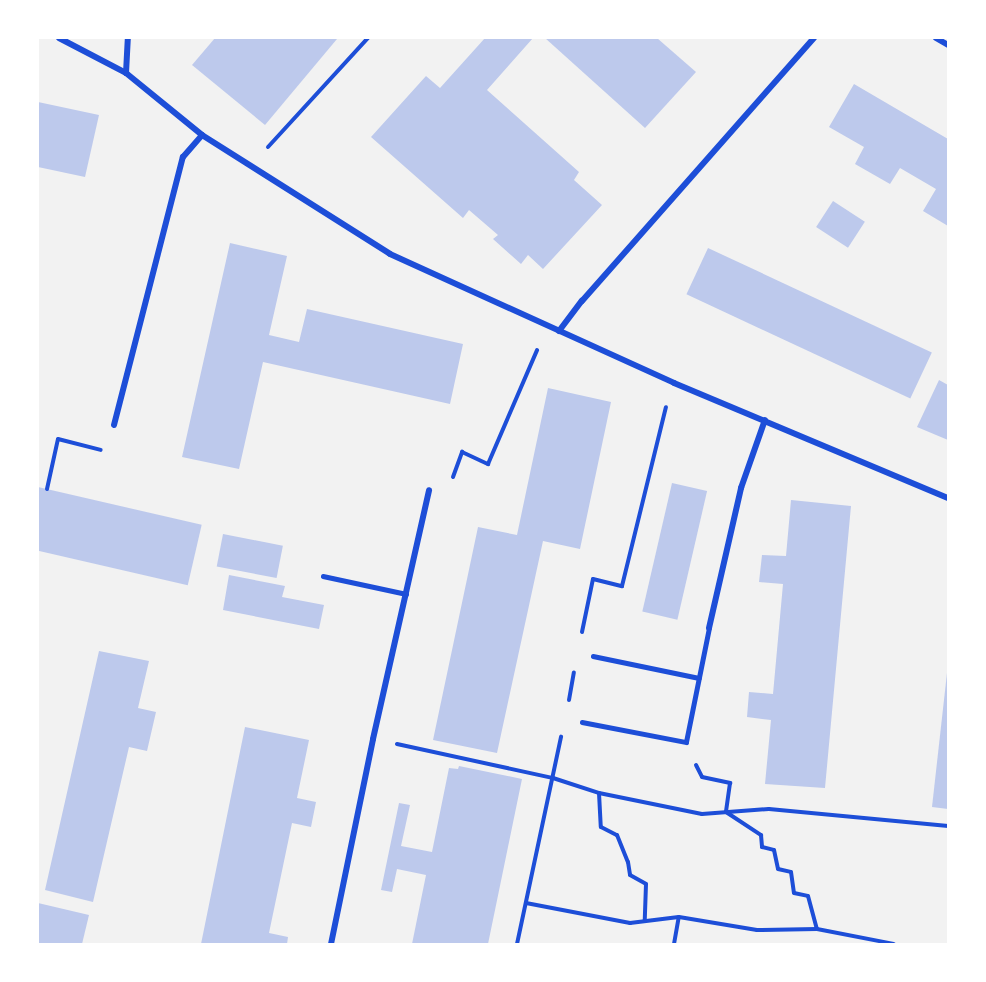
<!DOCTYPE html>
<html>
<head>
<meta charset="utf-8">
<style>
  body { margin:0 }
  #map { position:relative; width:986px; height:982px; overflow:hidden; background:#f2f2f2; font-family:"DM Sans",sans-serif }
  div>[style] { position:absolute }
  .building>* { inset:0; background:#bdc9ec; transform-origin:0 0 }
  .path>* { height:4px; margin:-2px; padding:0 2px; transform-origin:2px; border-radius:2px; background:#1d4ed8 }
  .service>* { height:4.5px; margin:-2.25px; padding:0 2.25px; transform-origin:2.25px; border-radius:2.25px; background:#1d4ed8 }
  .minor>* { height:6px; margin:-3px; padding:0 3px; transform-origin:3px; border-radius:3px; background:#1d4ed8 }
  span { translate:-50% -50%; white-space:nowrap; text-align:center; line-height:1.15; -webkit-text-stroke:4.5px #fff; paint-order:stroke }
  .frame { position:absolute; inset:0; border:39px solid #fff; pointer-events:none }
</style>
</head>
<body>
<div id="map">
  <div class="building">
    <i style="clip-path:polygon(215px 38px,336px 38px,337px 39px,265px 125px,192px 65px)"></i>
    <i style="clip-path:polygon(485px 38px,533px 38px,487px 90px,579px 172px,574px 180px,602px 205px,543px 269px,528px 255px,521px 264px,493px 239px,498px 235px,469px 210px,463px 218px,371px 137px,426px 76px,440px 88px)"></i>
    <i style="clip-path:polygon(545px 38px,657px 38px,696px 72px,645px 128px)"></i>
    <i style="clip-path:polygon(854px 84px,948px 139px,948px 226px,923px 211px,936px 189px,900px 168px,890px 184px,855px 164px,864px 147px,829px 127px)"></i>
    <i style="clip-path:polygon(38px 102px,99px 115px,85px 177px,38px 167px)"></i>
    <i style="left:833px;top:201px;width:38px;height:31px;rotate:33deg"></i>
    <i style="clip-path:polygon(230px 243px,287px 256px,269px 335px,299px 342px,307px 309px,463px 344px,450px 404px,263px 362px,239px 469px,182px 457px)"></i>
    <i style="left:708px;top:248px;width:247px;height:51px;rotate:25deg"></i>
    <i style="clip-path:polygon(939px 380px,948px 385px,948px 440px,917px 427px)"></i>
    <i style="clip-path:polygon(548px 388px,611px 402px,580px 549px,543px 541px,497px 753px,433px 740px,478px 527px,517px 535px)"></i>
    <i style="left:672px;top:483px;width:36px;height:132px;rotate:13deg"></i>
    <i style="left:38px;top:487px;width:168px;height:62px;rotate:13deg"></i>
    <i style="clip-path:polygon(791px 500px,851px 506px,825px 788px,765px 784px,771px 720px,747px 717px,749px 692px,773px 694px,783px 584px,759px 582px,762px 555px,786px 556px)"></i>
    <i style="left:223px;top:534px;width:61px;height:33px;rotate:11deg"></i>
    <i style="clip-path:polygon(229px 575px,285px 586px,282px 597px,324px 605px,319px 629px,223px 610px)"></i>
    <i style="clip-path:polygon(99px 651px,149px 661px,138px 708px,156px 712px,147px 751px,129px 747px,93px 902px,45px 890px)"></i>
    <i style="clip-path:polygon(947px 673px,948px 673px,948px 809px,932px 807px)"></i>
    <i style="clip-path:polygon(245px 727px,309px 740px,297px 798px,316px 802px,311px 827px,292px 823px,269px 933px,288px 937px,287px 944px,201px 944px)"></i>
    <i style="clip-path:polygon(459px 766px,522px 779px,488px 944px,412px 944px,426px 875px,397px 869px,392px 892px,381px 890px,399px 803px,410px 805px,401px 846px,432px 852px,449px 768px,458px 769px)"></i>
    <i style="clip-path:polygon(38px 903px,89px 915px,82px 944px,38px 944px)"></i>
  </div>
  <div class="path">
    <i style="left:268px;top:147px;width:148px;rotate:-47.5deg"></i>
    <i style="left:453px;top:477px;width:27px;rotate:-70deg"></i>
    <i style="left:462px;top:452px;width:29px;rotate:25deg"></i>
    <i style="left:488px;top:464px;width:124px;rotate:-66.7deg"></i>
    <i style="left:47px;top:489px;width:51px;rotate:-77.6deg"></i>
    <i style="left:58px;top:439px;width:44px;rotate:14.3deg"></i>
    <i style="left:582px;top:632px;width:54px;rotate:-78.3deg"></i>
    <i style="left:593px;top:579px;width:30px;rotate:14deg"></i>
    <i style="left:622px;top:586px;width:184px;rotate:-76.2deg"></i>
    <i style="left:569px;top:700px;width:28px;rotate:-80deg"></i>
    <i style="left:397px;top:744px;width:160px;rotate:12.3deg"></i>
    <i style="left:553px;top:778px;width:48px;rotate:18.1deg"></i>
    <i style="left:599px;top:793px;width:105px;rotate:11.5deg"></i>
    <i style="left:702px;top:814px;width:67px;rotate:-4.3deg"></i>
    <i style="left:769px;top:809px;width:180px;rotate:5.4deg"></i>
    <i style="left:696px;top:765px;width:13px;rotate:63deg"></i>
    <i style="left:702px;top:777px;width:29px;rotate:12deg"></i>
    <i style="left:730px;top:783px;width:29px;rotate:98deg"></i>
    <i style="left:726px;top:812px;width:42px;rotate:33.3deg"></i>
    <i style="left:761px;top:835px;width:12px;rotate:85deg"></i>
    <i style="left:762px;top:847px;width:12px;rotate:14deg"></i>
    <i style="left:774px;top:850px;width:19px;rotate:78deg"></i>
    <i style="left:778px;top:869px;width:13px;rotate:13deg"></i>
    <i style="left:791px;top:872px;width:21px;rotate:82deg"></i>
    <i style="left:794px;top:893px;width:14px;rotate:12deg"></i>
    <i style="left:808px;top:896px;width:34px;rotate:75deg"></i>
    <i style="left:599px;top:793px;width:34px;rotate:87deg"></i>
    <i style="left:601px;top:827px;width:18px;rotate:27deg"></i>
    <i style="left:617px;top:835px;width:29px;rotate:68deg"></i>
    <i style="left:628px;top:862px;width:13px;rotate:81deg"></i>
    <i style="left:630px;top:875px;width:18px;rotate:29deg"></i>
    <i style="left:646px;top:884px;width:37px;rotate:92deg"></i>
    <i style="left:526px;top:903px;width:106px;rotate:10.9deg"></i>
    <i style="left:630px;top:923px;width:49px;rotate:-7deg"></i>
    <i style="left:679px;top:917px;width:79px;rotate:9.5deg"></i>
    <i style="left:757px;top:930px;width:60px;rotate:-1deg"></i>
    <i style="left:817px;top:929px;width:78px;rotate:11deg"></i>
    <i style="left:517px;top:944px;width:212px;rotate:-78deg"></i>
    <i style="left:674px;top:944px;width:27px;rotate:-80deg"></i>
  </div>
  <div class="service">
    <i style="left:323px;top:576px;width:85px;rotate:12.2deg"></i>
    <i style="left:593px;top:656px;width:108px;rotate:11.7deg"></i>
    <i style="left:582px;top:722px;width:106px;rotate:10.9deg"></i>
    <i style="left:686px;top:742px;width:116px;rotate:-78.6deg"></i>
  </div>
  <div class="minor">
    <i style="left:59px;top:38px;width:76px;rotate:27.6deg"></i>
    <i style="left:126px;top:73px;width:98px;rotate:39.2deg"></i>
    <i style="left:202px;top:135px;width:222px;rotate:32.3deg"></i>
    <i style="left:390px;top:254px;width:312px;rotate:24.4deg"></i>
    <i style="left:674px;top:383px;width:297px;rotate:22.8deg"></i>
    <i style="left:936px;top:38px;width:14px;rotate:30deg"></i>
    <i style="left:126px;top:73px;width:35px;rotate:-87deg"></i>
    <i style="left:559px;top:331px;width:38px;rotate:-53deg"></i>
    <i style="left:582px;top:301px;width:351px;rotate:-48.6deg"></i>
    <i style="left:114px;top:425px;width:277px;rotate:-75.6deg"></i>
    <i style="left:183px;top:157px;width:29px;rotate:-49deg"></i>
    <i style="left:709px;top:628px;width:144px;rotate:-77.1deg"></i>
    <i style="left:741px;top:488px;width:72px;rotate:-70.6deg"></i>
    <i style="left:331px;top:944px;width:209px;rotate:-78.4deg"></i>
    <i style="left:373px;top:739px;width:255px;rotate:-77.3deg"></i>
  </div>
  <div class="frame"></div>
</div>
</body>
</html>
